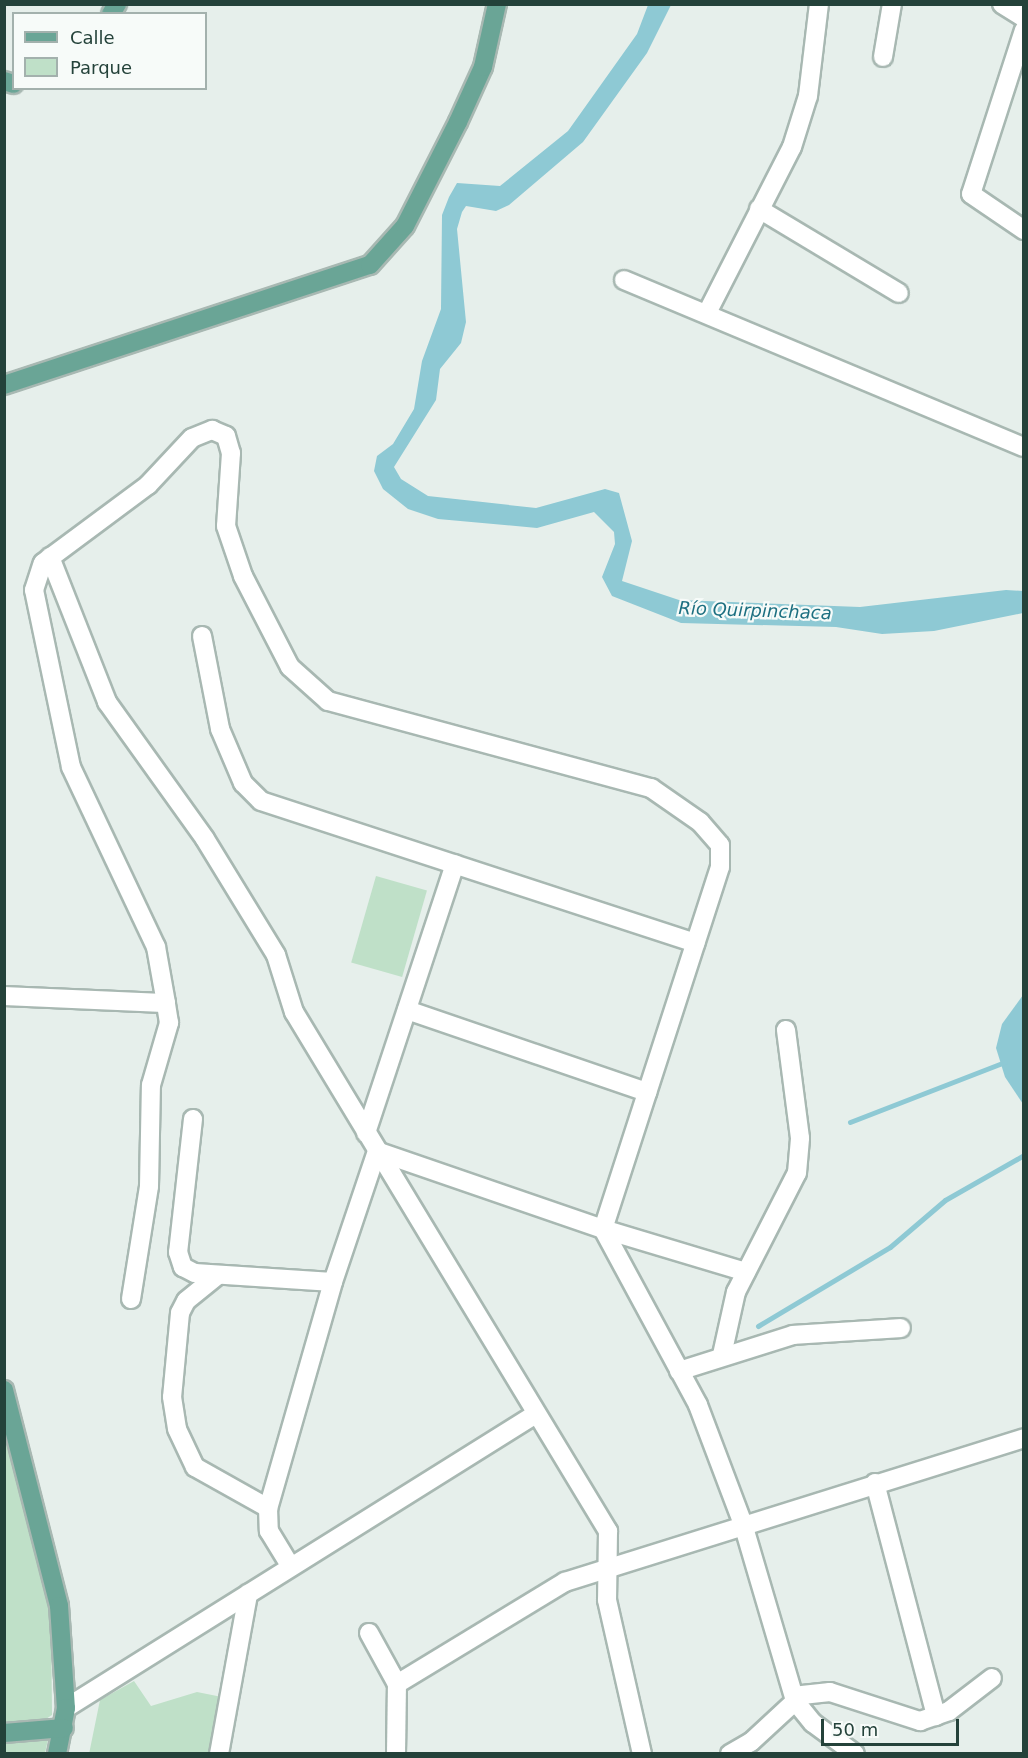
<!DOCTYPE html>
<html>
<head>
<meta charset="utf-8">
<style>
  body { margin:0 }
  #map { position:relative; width:1028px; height:1758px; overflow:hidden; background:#e6efeb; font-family:"DejaVu Sans",sans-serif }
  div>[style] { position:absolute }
  .green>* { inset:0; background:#bfe0c8; transform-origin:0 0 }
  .water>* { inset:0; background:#8ec9d4 }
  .stream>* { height:5px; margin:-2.5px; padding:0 2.5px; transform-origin:2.5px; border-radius:2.5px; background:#8ec9d4 }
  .roads { filter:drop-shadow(2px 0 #a8b8b2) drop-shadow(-2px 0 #a8b8b2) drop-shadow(0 2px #a8b8b2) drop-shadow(0 -2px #a8b8b2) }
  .minor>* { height:18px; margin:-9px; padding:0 9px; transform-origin:9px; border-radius:9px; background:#fff }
  .major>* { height:18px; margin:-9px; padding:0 9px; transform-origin:9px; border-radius:9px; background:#6aa596 }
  span { translate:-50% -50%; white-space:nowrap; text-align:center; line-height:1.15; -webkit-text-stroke:4.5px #f7fbf9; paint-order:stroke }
  .water-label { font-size:18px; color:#1c6f80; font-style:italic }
  .frame { position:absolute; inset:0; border:6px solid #24423a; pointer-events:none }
  .legend { position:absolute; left:12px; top:12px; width:195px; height:78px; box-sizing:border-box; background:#f7fbf9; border:2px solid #a3b1ad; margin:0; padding:8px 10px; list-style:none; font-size:18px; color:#24423a }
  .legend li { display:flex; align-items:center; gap:12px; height:30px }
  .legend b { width:30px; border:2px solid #a3b1ad }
  .scale { position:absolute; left:821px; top:1719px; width:138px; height:27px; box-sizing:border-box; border:3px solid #24423a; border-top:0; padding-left:8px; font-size:18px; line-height:21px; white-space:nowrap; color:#24423a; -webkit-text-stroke:4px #f7fbf9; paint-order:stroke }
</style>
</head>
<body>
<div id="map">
  <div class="green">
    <i style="left:376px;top:876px;width:53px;height:90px;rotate:16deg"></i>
    <i style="clip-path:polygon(5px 1431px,51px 1617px,52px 1715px,35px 1726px,5px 1727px)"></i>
    <i style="clip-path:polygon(134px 1681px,151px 1706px,197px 1692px,222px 1697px,209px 1753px,89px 1754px,100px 1700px)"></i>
    <i style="clip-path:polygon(49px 1735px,45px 1753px,5px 1753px,4px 1740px)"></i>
  </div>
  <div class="water">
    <i style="clip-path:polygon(648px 5px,671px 5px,647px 53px,583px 142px,509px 205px,496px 211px,466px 206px,462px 212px,457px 229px,466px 322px,461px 343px,440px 369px,436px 400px,394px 467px,401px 479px,428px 496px,536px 508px,605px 489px,619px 493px,632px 541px,622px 581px,679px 600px,860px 607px,1006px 590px,1023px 591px,1023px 613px,934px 631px,882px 634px,836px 627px,681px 623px,612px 596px,602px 577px,615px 544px,614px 532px,594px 512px,537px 528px,438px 519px,408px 509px,383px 489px,374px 471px,377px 456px,393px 444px,414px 409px,422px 361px,441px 309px,442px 215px,449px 197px,457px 183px,500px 186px,568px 131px,637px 34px)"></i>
    <i style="clip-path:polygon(1023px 995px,1024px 995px,1023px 1104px,1005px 1077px,996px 1048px,1002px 1024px)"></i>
  </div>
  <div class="stream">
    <i style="left:850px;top:1122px;width:166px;rotate:-21.2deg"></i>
    <i style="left:758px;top:1326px;width:154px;rotate:-30.9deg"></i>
    <i style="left:890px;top:1247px;width:72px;rotate:-40.5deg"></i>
    <i style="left:945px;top:1200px;width:91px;rotate:-29.7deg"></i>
  </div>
  <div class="roads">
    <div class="minor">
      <i style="left:1002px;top:4px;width:26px;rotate:32deg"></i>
      <i style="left:1024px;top:30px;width:172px;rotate:107.9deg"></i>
      <i style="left:971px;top:194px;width:64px;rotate:34.2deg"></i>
      <i style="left:883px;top:57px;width:54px;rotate:-80.4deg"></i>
      <i style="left:759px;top:209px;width:163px;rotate:31deg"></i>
      <i style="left:624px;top:280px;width:433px;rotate:22.7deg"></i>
      <i style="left:707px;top:313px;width:186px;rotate:-62.9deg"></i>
      <i style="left:792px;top:147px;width:53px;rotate:-72.6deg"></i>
      <i style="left:808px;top:96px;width:93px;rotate:-83.2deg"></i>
      <i style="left:50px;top:557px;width:156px;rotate:68.5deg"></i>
      <i style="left:107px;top:702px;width:168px;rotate:54.4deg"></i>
      <i style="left:205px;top:839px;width:136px;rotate:58.5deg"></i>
      <i style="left:276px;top:955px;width:60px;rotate:72.5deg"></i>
      <i style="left:294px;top:1012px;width:607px;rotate:58.83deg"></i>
      <i style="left:608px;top:1531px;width:69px;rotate:90.8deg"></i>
      <i style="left:607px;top:1600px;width:158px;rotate:77.2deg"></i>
      <i style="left:202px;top:636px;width:95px;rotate:79deg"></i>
      <i style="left:220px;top:729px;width:59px;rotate:66.9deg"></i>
      <i style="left:243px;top:783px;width:25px;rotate:45deg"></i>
      <i style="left:261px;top:801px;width:457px;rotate:18.1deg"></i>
      <i style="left:4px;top:996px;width:162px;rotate:2.5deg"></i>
      <i style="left:407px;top:1010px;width:254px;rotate:18.9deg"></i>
      <i style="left:193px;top:1119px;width:134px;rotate:96.4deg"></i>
      <i style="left:178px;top:1252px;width:16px;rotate:72deg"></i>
      <i style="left:183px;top:1267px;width:13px;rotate:27deg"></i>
      <i style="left:195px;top:1273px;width:138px;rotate:3.7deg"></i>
      <i style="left:366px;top:1133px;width:283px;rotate:-71.7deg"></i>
      <i style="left:746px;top:1272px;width:149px;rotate:-163.3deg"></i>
      <i style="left:603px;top:1229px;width:200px;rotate:61.6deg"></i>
      <i style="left:698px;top:1405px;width:127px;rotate:69.3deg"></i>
      <i style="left:743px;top:1524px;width:184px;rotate:73.6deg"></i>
      <i style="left:795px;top:1701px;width:28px;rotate:51deg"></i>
      <i style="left:813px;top:1723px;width:52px;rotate:36.4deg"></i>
      <i style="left:218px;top:1275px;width:41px;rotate:140.9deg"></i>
      <i style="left:186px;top:1301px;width:13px;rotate:117deg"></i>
      <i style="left:180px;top:1313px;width:84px;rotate:95.4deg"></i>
      <i style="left:172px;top:1397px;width:32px;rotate:81deg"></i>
      <i style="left:177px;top:1429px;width:42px;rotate:64.7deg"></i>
      <i style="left:195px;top:1467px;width:84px;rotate:29.3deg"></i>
      <i style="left:131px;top:1299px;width:114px;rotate:-80.9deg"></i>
      <i style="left:149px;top:1186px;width:101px;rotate:-88.9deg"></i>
      <i style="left:151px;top:1085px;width:65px;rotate:-73.8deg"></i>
      <i style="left:169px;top:1023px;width:20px;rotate:-99deg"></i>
      <i style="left:166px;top:1003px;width:57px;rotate:-100.1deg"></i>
      <i style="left:156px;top:947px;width:199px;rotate:-115.3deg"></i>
      <i style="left:71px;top:767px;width:181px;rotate:-101.8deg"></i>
      <i style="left:34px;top:590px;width:28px;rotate:-72deg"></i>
      <i style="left:43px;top:563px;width:131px;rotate:-36.6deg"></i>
      <i style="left:148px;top:485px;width:64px;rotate:-46.9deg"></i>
      <i style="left:192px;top:438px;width:22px;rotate:-22deg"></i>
      <i style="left:212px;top:430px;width:15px;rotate:23deg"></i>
      <i style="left:226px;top:436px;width:18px;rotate:74deg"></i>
      <i style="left:231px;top:453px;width:73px;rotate:93.9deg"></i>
      <i style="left:226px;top:526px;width:53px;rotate:71.2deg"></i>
      <i style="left:243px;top:576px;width:102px;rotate:62.7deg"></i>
      <i style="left:290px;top:667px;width:51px;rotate:41.8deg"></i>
      <i style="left:328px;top:701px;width:335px;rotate:15.1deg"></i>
      <i style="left:651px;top:788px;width:60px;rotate:34.8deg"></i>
      <i style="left:700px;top:822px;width:30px;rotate:49deg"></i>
      <i style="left:720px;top:845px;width:22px;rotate:90deg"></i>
      <i style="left:720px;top:867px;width:380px;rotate:107.9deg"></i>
      <i style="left:603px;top:1229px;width:239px;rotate:-161deg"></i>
      <i style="left:377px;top:1151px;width:138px;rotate:108.6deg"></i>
      <i style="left:333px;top:1282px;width:235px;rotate:106deg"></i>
      <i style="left:268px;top:1508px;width:23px;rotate:88deg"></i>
      <i style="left:269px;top:1531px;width:42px;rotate:58.6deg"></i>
      <i style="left:722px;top:1355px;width:65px;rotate:-77.5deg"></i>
      <i style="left:736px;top:1292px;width:134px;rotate:-62.9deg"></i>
      <i style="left:797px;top:1173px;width:35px;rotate:-85deg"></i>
      <i style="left:800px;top:1138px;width:109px;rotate:-97.4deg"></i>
      <i style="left:679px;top:1371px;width:120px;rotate:-17.5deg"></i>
      <i style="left:793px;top:1335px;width:108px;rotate:-3.7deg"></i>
      <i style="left:875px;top:1483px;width:241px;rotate:75.3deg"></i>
      <i style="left:369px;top:1633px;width:58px;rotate:61.2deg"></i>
      <i style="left:66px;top:1708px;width:554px;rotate:-32.03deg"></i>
      <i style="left:219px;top:1754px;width:163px;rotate:-79.7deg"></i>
      <i style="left:396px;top:1754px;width:70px;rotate:-89.2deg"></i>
      <i style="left:397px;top:1684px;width:197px;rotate:-31.3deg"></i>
      <i style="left:565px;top:1582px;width:481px;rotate:-17.4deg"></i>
      <i style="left:730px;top:1754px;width:24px;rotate:-30deg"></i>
      <i style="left:751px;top:1742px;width:69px;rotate:-42.7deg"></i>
      <i style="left:802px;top:1695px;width:28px;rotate:-6deg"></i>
      <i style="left:830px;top:1692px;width:95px;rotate:17.9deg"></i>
      <i style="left:920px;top:1721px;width:31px;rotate:-19deg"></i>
      <i style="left:949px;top:1711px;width:54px;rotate:-37.5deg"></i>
    </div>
    <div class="major">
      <i style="left:111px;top:14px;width:12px;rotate:-59deg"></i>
      <i style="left:4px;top:81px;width:10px;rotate:17deg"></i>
      <i style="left:4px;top:385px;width:385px;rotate:-18.2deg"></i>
      <i style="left:370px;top:265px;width:52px;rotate:-48.1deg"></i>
      <i style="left:405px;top:226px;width:117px;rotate:-63deg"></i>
      <i style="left:458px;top:122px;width:60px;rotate:-65.6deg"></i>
      <i style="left:483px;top:67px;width:65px;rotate:-77.5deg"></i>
      <i style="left:4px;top:1390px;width:223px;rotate:75.7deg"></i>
      <i style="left:59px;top:1606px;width:102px;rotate:86.1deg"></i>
      <i style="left:66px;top:1708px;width:47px;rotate:101.1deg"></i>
      <i style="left:4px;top:1733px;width:60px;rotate:-4.8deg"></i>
    </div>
  </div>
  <div class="water-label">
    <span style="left:755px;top:611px;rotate:2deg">Río Quirpinchaca</span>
  </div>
  <div class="frame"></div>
  <ul class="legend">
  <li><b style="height:8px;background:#6aa596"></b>Calle</li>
  <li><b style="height:16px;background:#bfe0c8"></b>Parque</li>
  </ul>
  <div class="scale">50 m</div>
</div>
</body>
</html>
